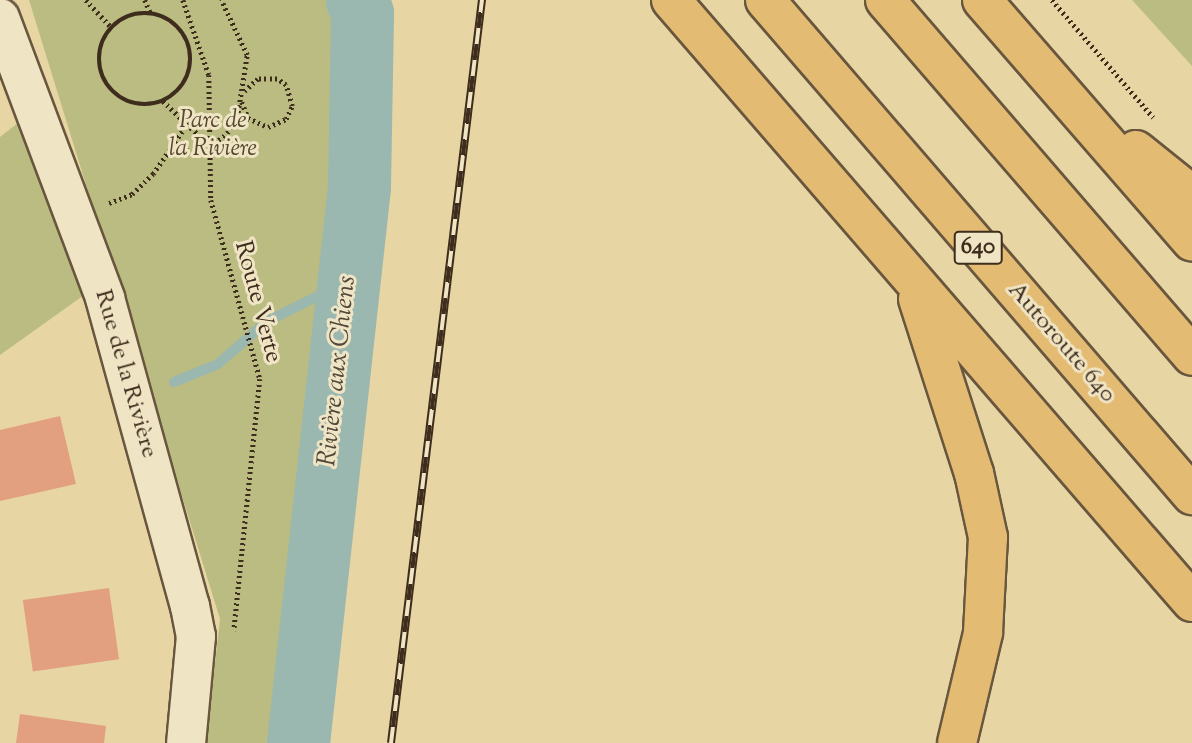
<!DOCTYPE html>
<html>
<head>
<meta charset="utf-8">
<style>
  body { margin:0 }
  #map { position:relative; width:1192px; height:743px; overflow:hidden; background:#e7d6a4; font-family:"Sorts Mill Goudy",serif }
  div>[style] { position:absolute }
  .green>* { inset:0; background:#babc82 }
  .stream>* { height:10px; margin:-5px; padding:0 5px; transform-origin:5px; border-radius:5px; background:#9ab7b0 }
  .river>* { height:63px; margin:-31.5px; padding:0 31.5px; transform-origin:31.5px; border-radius:31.5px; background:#9ab7b0 }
  .building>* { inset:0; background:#e3a081; transform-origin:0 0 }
  .path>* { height:4.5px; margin-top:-2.25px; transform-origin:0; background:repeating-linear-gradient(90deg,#3e2c1c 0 2px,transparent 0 5.5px) }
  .path>.ring { margin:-2.25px; padding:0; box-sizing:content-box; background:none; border:4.5px solid #3e2c1c; border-radius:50% }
  .roads { filter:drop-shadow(2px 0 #68563e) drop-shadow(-2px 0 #68563e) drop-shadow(0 2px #68563e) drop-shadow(0 -2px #68563e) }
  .minor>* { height:38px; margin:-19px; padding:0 19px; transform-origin:19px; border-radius:19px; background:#efe4c4 }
  .highway>* { height:38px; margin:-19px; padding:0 19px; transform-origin:19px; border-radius:19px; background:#e4bb72 }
  .rail>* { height:8px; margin-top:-4px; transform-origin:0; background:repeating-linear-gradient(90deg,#efe4c4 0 16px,#3e2c1c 0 32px); box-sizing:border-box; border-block:2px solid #3e2c1c }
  span { translate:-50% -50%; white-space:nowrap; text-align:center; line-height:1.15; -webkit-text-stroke:6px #efe4c4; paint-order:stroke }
  .shield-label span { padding:2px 5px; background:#efe4c4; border:2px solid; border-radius:5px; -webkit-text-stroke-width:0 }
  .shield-label { font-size:23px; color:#3e2c1c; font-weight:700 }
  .park-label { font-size:24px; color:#574930; font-style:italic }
  .street-label { font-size:24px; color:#3e2c1c }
  .water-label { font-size:26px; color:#50483a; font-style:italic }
</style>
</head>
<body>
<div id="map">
  <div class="green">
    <i style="clip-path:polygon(29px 0,363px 0,291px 743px,206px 743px,220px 619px)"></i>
    <i style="clip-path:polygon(1132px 0,1192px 0,1192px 66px)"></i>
    <i style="clip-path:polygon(42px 104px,108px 278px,0 355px,0 137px)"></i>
  </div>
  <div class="stream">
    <i style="left:174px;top:382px;width:48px;rotate:-22.2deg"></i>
    <i style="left:218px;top:364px;width:64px;rotate:-41.2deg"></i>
    <i style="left:266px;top:322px;width:92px;rotate:-26.6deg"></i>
  </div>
  <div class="river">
    <i style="left:298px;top:743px;width:559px;rotate:-83.74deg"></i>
    <i style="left:359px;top:187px;width:174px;rotate:-89deg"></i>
    <i style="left:362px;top:13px;width:14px;rotate:-111deg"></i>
  </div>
  <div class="building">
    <i style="clip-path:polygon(60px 416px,76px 484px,0 501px,0 430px)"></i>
    <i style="left:109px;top:588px;width:72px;height:87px;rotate:82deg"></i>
    <i style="clip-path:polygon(20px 714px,106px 726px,104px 743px,16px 743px)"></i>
  </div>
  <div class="path">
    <i style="left:86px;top:0;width:38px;rotate:47deg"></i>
    <i style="left:145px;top:0;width:15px;rotate:67deg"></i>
    <i style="left:183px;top:0;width:79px;rotate:70.9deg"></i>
    <i style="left:209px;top:75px;width:125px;rotate:89.1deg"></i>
    <i style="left:211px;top:200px;width:186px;rotate:74.7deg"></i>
    <i style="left:260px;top:379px;width:253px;rotate:95.9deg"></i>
    <i style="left:1052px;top:0;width:155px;rotate:49.2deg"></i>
    <i class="ring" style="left:99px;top:13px;width:87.5px;height:87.5px"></i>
    <i style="left:163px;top:101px;width:65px;rotate:43.8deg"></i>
    <i style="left:242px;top:102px;width:17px;rotate:69deg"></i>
    <i style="left:248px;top:118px;width:22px;rotate:24deg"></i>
    <i style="left:268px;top:127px;width:20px;rotate:-24deg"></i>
    <i style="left:286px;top:119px;width:14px;rotate:-65deg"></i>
    <i style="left:292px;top:106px;width:22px;rotate:-106deg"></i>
    <i style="left:286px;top:85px;width:11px;rotate:-146deg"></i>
    <i style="left:277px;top:79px;width:19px;rotate:180deg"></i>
    <i style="left:258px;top:79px;width:18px;rotate:137deg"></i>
    <i style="left:171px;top:153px;width:39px;rotate:-9deg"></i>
    <i style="left:210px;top:147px;width:22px;rotate:-39deg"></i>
    <i style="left:227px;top:133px;width:18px;rotate:-56deg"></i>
    <i style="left:237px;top:118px;width:64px;rotate:-81deg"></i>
    <i style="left:247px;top:55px;width:61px;rotate:-115.3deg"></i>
    <i style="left:109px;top:203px;width:25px;rotate:-21deg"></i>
    <i style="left:132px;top:194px;width:29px;rotate:-44deg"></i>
    <i style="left:153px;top:174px;width:57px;rotate:-55.8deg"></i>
  </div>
  <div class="roads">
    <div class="minor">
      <i style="left:0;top:18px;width:299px;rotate:69.4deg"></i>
      <i style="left:105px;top:298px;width:320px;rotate:74.6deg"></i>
      <i style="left:190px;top:606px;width:31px;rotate:79deg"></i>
      <i style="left:196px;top:636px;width:107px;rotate:95.3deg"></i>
    </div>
    <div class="highway">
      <i style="left:671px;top:0;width:796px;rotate:49.13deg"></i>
      <i style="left:765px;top:0;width:654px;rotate:49.22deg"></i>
      <i style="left:885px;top:0;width:470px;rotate:49.2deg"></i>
      <i style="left:982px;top:0;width:320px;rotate:49deg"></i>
      <i style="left:1136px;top:150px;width:72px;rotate:38.8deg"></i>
      <i style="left:918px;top:299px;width:183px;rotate:72.2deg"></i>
      <i style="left:974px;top:473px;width:66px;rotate:77.7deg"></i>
      <i style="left:988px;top:537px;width:96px;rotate:93deg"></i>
      <i style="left:983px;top:633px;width:113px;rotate:103.3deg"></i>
    </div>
  </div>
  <div class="rail">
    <i style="left:391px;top:743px;width:749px;rotate:-83.02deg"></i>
  </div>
  <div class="shield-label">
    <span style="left:978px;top:248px">640</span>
  </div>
  <div class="park-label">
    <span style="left:213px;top:136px">Parc de<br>la Rivière</span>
  </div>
  <div class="street-label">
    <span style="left:257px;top:302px;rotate:75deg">Route Verte</span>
    <span style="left:1061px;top:343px;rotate:49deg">Autoroute 640</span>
    <span style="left:125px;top:374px;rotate:74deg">Rue de la Rivière</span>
  </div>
  <div class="water-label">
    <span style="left:338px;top:371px;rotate:-84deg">Rivière aux Chiens</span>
  </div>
</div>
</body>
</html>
